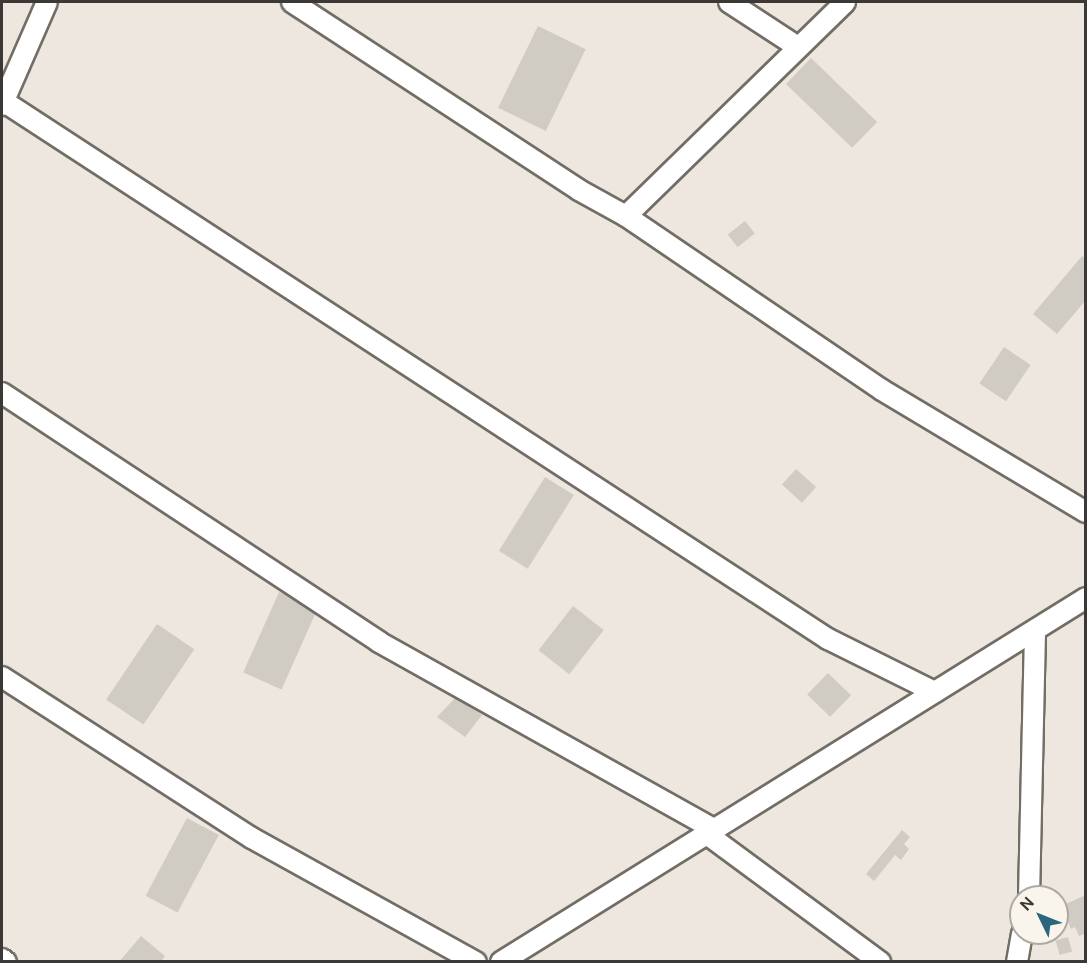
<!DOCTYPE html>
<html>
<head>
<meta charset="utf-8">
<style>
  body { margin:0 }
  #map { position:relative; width:1087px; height:963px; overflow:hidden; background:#ede7df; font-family:"DM Sans",sans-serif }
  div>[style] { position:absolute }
  .building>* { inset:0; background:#d1ccc3; transform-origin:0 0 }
  .roads { filter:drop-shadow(2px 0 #726d65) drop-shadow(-2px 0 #726d65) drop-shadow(0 2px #726d65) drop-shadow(0 -2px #726d65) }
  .minor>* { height:20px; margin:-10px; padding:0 10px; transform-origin:10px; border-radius:10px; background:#fff }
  span { translate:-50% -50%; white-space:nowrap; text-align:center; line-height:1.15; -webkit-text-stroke:6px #faf5ec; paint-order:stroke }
  .frame { position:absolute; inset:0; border:3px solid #3b3835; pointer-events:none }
  .north { position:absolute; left:1009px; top:885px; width:60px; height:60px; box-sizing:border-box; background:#faf5ec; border:2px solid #aea9a3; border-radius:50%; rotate:313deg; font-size:16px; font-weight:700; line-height:24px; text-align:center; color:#3b3835 }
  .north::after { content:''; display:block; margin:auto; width:21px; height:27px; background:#2b667e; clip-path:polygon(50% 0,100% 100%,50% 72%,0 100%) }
</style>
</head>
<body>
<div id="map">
  <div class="building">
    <i style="left:538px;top:26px;width:53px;height:91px;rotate:26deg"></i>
    <i style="left:811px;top:58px;width:92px;height:36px;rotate:44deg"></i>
    <i style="left:745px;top:221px;width:16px;height:22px;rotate:52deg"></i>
    <i style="clip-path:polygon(1082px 256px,1086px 259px,1086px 300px,1057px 334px,1033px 314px)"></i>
    <i style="left:1004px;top:347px;width:32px;height:44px;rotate:34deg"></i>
    <i style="left:796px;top:469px;width:27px;height:21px;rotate:42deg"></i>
    <i style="left:545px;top:477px;width:34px;height:87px;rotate:32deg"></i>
    <i style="left:279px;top:592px;width:42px;height:88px;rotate:24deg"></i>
    <i style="left:573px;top:606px;width:39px;height:56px;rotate:38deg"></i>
    <i style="left:157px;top:624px;width:45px;height:91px;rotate:34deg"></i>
    <i style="left:828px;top:673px;width:32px;height:30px;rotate:44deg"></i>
    <i style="clip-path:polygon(456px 697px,482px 715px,465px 737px,437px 717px)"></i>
    <i style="left:187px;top:818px;width:36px;height:88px;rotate:28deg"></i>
    <i style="clip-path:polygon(902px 830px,910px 837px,904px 844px,909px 849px,901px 860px,895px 855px,874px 881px,866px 874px)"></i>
    <i style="clip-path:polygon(1086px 895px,1086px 933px,1079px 936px,1075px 927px,1071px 929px,1061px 906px)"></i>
    <i style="clip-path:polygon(141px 936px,165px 956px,161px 962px,119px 962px)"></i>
    <i style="left:1068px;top:937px;width:15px;height:13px;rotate:74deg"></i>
  </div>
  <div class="roads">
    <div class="minor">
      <i style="left:292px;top:2px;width:343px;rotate:33.2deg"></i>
      <i style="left:579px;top:190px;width:54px;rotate:29deg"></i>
      <i style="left:626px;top:216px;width:310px;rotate:34.2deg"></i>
      <i style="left:882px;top:390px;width:238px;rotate:30.9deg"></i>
      <i style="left:729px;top:2px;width:82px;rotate:33.1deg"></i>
      <i style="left:3px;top:101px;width:985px;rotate:33.11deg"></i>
      <i style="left:828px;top:639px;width:119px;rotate:26.4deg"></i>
      <i style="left:2px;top:105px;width:112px;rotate:-66.4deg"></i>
      <i style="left:626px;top:216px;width:306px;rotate:-44.3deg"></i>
      <i style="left:2px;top:393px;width:452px;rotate:33.4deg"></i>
      <i style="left:379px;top:642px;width:386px;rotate:29.2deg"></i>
      <i style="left:2px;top:677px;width:297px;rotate:32.8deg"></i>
      <i style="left:252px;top:838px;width:256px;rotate:29deg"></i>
      <i style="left:708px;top:835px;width:214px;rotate:36.4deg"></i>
      <i style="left:1029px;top:897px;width:267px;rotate:-88.7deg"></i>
      <i style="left:2px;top:959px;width:5px;rotate:37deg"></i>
      <i style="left:501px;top:962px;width:689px;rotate:-31.89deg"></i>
      <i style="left:1017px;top:962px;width:29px;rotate:-80deg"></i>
    </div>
  </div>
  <div class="frame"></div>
  <div class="north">N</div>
</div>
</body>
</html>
